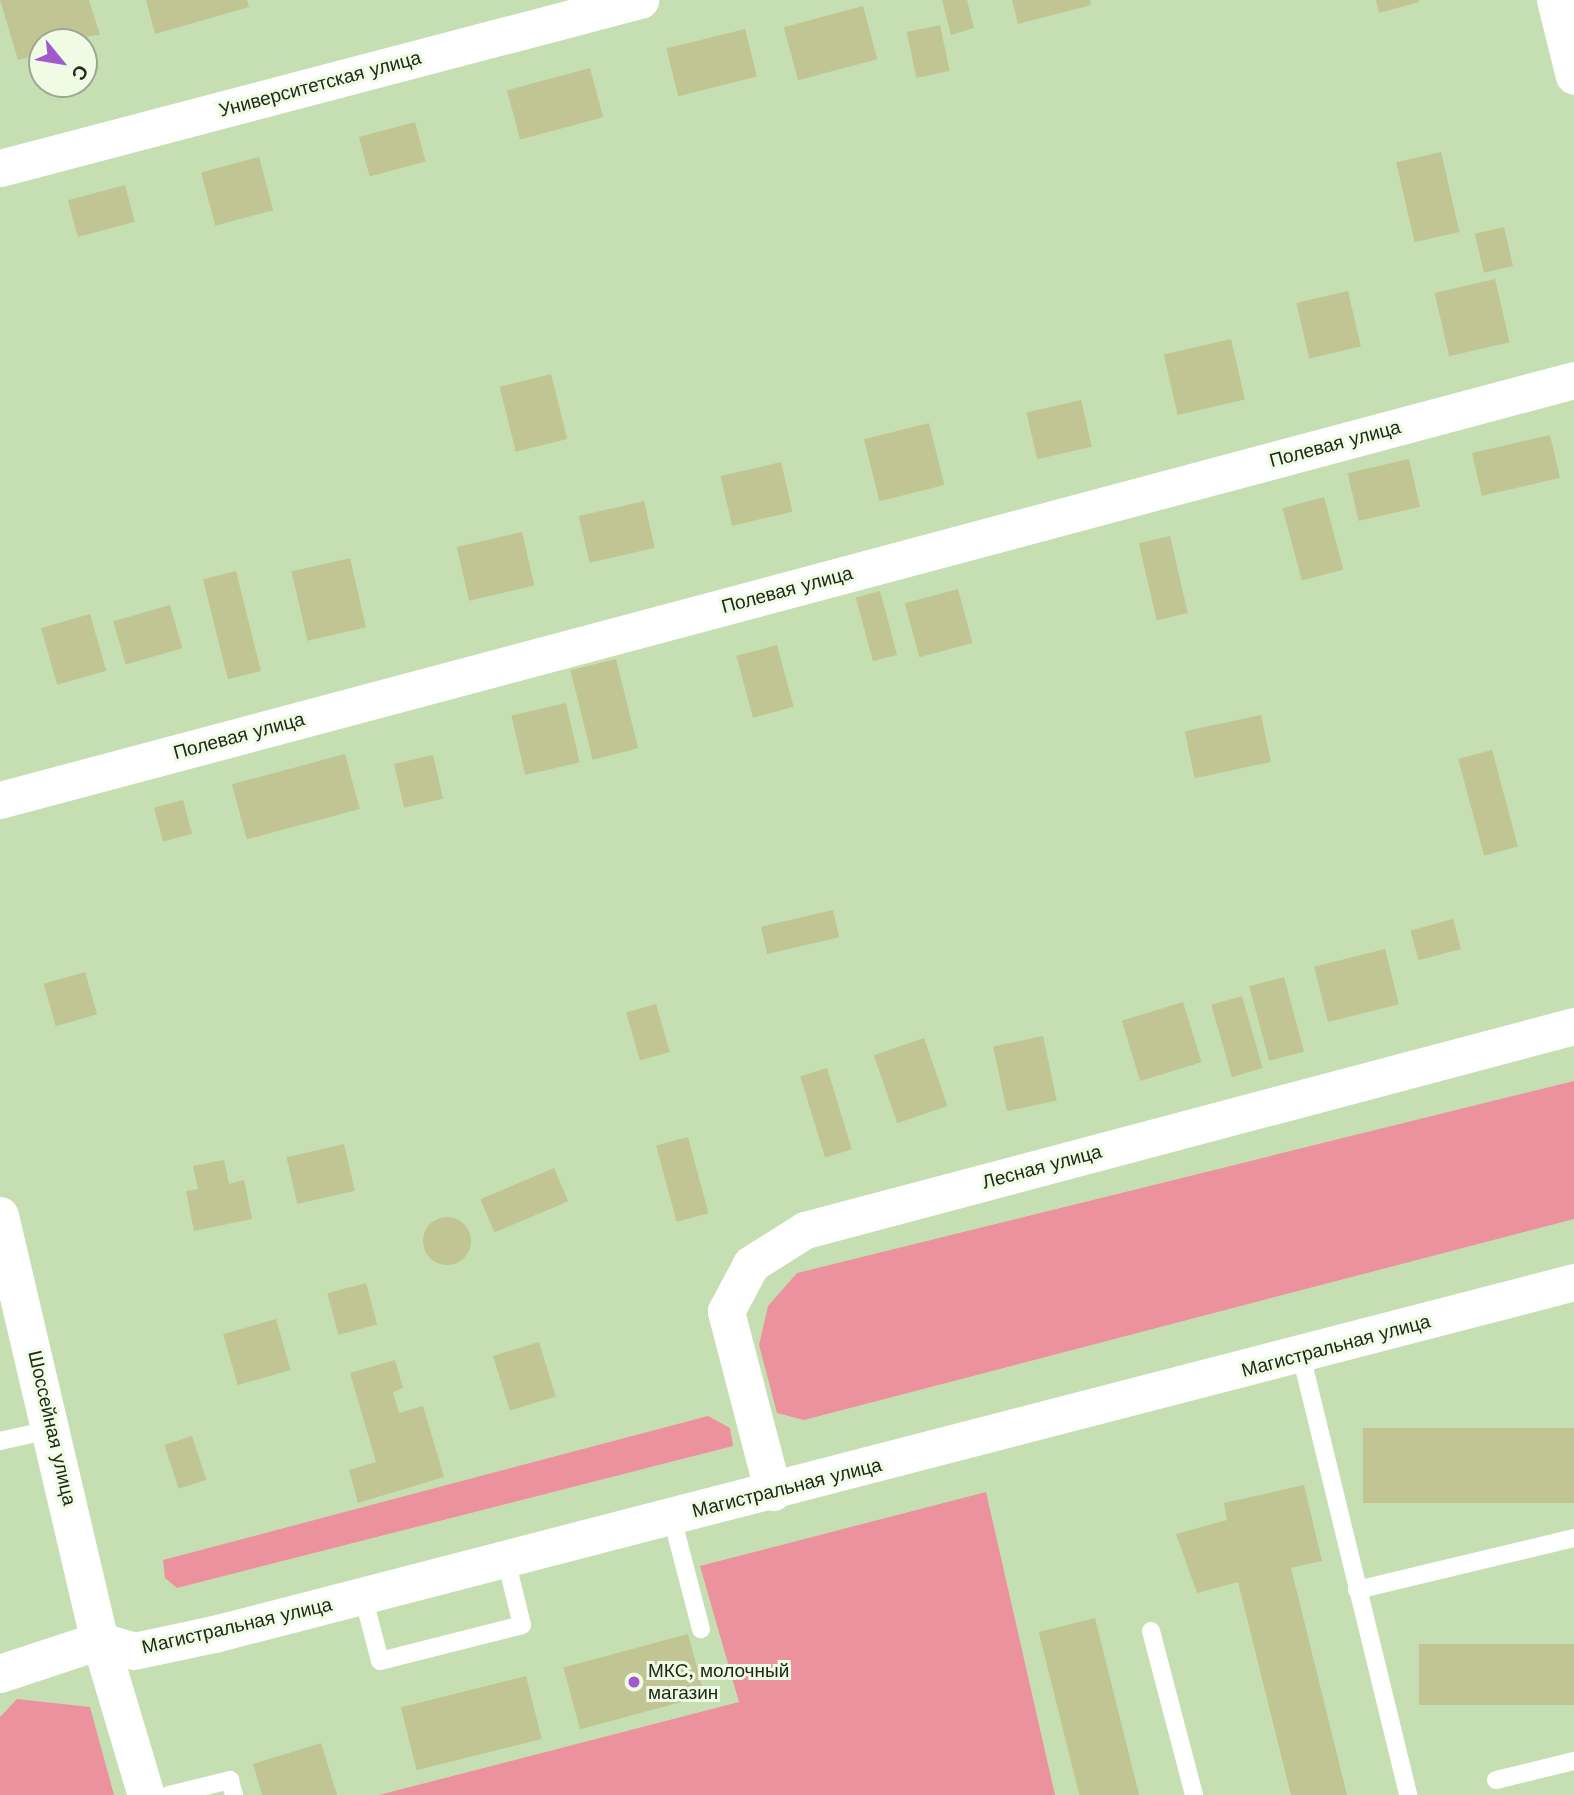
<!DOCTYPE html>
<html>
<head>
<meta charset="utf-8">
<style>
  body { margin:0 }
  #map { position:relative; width:1574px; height:1795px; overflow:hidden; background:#c6dfb2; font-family:"Work Sans",sans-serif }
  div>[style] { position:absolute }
  .green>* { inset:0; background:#ec929f }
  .building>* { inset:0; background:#c1c493; transform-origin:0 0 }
  .round { border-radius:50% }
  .service>* { height:18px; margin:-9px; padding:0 9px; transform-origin:9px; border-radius:9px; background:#fff }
  .minor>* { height:37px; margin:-18.5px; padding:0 18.5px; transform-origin:18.5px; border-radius:18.5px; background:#fff }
  .tertiary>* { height:38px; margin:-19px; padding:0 19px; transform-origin:19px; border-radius:19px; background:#fff }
  .dots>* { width:19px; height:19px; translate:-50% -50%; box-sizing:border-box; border:4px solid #effbe4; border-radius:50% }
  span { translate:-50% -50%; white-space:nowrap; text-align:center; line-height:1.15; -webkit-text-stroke:6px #effbe4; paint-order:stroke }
  .street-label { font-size:19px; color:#202918 }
  .poi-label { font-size:19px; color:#202918 }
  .left { translate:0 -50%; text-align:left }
  .north { position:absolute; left:28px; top:28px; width:70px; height:70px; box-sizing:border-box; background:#effbe4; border:2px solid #9ca792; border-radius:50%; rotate:120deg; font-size:19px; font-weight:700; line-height:28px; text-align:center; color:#202918 }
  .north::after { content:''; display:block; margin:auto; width:24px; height:32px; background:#a259cd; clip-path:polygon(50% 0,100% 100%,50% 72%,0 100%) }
</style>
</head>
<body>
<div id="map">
  <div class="green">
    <i style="clip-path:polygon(1574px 1081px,1574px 1219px,804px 1420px,777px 1413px,759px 1345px,768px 1306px,797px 1273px)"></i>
    <i style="clip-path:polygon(708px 1416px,730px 1428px,733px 1446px,177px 1588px,165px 1578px,163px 1560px)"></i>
    <i style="clip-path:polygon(986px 1492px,1055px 1795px,379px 1795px,739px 1702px,700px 1566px)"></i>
    <i style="clip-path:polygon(17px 1699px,90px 1707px,114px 1795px,0 1795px,0 1717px)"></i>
  </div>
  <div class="building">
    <i style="clip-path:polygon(0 0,89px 0,100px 35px,42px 42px,42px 53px,18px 60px)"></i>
    <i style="clip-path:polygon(146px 0,247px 0,249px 7px,155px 34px)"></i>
    <i style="clip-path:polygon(942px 0,967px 0,974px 28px,951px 35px)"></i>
    <i style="clip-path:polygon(1012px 0,1090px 0,1091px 5px,1018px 24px)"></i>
    <i style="clip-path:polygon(1376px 0,1419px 0,1419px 2px,1379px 13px)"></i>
    <i style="left:863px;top:6px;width:55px;height:82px;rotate:75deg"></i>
    <i style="left:940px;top:25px;width:47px;height:34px;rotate:78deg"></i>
    <i style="left:745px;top:29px;width:49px;height:81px;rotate:76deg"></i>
    <i style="left:590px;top:68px;width:51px;height:86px;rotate:75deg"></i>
    <i style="left:415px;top:122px;width:41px;height:58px;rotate:75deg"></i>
    <i style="left:1441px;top:152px;width:82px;height:46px;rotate:77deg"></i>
    <i style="left:259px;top:157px;width:55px;height:60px;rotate:75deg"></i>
    <i style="left:125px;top:185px;width:38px;height:59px;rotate:75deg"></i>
    <i style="left:1504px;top:227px;width:40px;height:30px;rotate:77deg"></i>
    <i style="left:1495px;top:279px;width:65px;height:62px;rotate:77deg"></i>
    <i style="left:1348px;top:291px;width:57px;height:53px;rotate:77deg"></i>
    <i style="left:1231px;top:339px;width:62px;height:69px;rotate:77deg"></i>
    <i style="left:551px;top:374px;width:67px;height:53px;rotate:76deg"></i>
    <i style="left:1081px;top:400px;width:48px;height:56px;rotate:77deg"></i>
    <i style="left:929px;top:423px;width:64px;height:67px;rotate:76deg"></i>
    <i style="left:1550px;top:435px;width:44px;height:80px;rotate:77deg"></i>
    <i style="left:1409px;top:459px;width:49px;height:63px;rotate:77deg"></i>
    <i style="left:781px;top:462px;width:51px;height:62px;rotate:77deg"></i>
    <i style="left:1324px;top:497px;width:75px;height:43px;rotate:75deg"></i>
    <i style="left:644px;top:501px;width:48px;height:67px;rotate:77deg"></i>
    <i style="left:522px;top:532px;width:55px;height:67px;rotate:77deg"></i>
    <i style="left:1170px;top:536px;width:79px;height:32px;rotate:77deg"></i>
    <i style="left:350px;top:558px;width:71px;height:60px;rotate:77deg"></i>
    <i style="left:236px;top:571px;width:103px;height:34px;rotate:76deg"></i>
    <i style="left:958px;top:589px;width:56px;height:55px;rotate:75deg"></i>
    <i style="left:880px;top:591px;width:66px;height:25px;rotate:75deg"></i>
    <i style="left:170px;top:605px;width:45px;height:59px;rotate:74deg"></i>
    <i style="left:90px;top:614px;width:59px;height:51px;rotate:74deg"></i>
    <i style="left:777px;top:645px;width:64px;height:42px;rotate:75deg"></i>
    <i style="left:616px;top:659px;width:92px;height:47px;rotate:76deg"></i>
    <i style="left:566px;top:703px;width:61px;height:56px;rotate:77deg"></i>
    <i style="left:1261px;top:715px;width:48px;height:78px;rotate:78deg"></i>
    <i style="left:1492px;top:750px;width:100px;height:35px;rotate:75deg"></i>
    <i style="left:345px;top:754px;width:57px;height:117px;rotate:75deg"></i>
    <i style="left:433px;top:755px;width:45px;height:40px;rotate:77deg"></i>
    <i style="left:183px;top:800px;width:35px;height:30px;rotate:75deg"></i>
    <i style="left:833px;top:910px;width:28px;height:74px;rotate:77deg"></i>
    <i style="left:1453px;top:919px;width:31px;height:44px;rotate:75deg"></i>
    <i style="left:1385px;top:949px;width:57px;height:73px;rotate:76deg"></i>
    <i style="left:85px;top:972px;width:44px;height:43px;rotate:74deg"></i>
    <i style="left:1284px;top:977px;width:77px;height:36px;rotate:75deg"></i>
    <i style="left:1242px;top:996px;width:75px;height:32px;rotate:74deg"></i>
    <i style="left:1183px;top:1002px;width:63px;height:64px;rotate:73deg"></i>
    <i style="left:656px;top:1004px;width:50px;height:31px;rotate:74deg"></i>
    <i style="left:1043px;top:1036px;width:66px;height:51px;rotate:78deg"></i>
    <i style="left:924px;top:1038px;width:72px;height:53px;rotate:71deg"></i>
    <i style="left:827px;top:1068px;width:85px;height:28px;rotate:73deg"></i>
    <i style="left:688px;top:1137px;width:79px;height:33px;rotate:75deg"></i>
    <i style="left:344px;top:1144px;width:48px;height:59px;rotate:77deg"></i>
    <i style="clip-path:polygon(224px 1160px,229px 1184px,244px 1180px,252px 1219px,194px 1231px,186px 1191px,198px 1189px,193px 1166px)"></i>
    <i style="left:554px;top:1168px;width:36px;height:80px;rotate:67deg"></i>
    <i class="round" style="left:423px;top:1217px;width:48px;height:48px"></i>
    <i style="left:366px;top:1283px;width:43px;height:40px;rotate:75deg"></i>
    <i style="left:276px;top:1319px;width:53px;height:55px;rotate:74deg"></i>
    <i style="left:539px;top:1342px;width:57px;height:48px;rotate:73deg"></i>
    <i style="clip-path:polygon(395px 1360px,403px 1388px,393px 1392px,399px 1413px,423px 1406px,444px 1477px,358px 1503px,349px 1470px,376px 1462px,350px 1373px)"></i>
    <i style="left:1574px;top:1428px;width:75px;height:211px;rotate:90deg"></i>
    <i style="left:192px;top:1436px;width:46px;height:29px;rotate:72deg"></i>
    <i style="clip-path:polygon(1304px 1485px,1322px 1561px,1291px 1568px,1347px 1795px,1291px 1795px,1238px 1582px,1197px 1593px,1176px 1534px,1227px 1520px,1224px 1503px)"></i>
    <i style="left:1095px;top:1618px;width:182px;height:58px;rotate:76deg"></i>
    <i style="left:688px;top:1634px;width:64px;height:129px;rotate:75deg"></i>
    <i style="left:1574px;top:1644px;width:61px;height:155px;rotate:90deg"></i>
    <i style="left:526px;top:1676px;width:65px;height:129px;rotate:76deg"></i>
    <i style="clip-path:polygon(321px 1743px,337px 1795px,262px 1795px,253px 1764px)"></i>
  </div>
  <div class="service">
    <i style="left:1301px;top:1355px;width:453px;rotate:76.3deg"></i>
    <i style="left:0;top:1441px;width:55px;rotate:-12.5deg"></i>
    <i style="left:672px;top:1518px;width:115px;rotate:75.4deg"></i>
    <i style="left:1357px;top:1590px;width:223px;rotate:-13.5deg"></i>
    <i style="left:363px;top:1596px;width:67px;rotate:75.3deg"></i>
    <i style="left:380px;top:1661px;width:146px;rotate:-14.2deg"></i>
    <i style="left:522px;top:1625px;width:67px;rotate:-103.8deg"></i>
    <i style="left:1151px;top:1631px;width:170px;rotate:75.3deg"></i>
    <i style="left:1496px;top:1780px;width:80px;rotate:-13.7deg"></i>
    <i style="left:169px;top:1795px;width:63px;rotate:-13.8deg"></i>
    <i style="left:230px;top:1780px;width:16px;rotate:75deg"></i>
  </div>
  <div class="minor">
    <i style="left:1555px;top:0;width:78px;rotate:76deg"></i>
    <i style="left:0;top:168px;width:662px;rotate:-14.71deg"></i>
    <i style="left:0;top:800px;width:1629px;rotate:-14.94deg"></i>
    <i style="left:773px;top:1492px;width:187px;rotate:-104.6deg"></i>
    <i style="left:726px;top:1311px;width:53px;rotate:-62deg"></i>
    <i style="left:751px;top:1264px;width:64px;rotate:-32.2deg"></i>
    <i style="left:805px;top:1230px;width:796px;rotate:-14.86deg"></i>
    <i style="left:100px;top:1641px;width:35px;rotate:16deg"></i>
    <i style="left:134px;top:1651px;width:82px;rotate:-12deg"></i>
    <i style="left:214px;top:1634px;width:1405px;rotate:-14.51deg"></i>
    <i style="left:100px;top:1641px;width:161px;rotate:73.4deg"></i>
  </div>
  <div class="tertiary">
    <i style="left:0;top:1216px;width:437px;rotate:76.8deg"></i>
    <i style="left:100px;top:1641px;width:105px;rotate:161.7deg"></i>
  </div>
  <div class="dots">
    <i style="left:634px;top:1682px;background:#a259cd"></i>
  </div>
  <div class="street-label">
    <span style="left:320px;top:84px;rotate:-15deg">Университетская улица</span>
    <span style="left:1335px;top:444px;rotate:-15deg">Полевая улица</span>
    <span style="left:787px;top:590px;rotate:-15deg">Полевая улица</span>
    <span style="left:239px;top:736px;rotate:-15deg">Полевая улица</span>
    <span style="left:1042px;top:1167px;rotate:-15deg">Лесная улица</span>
    <span style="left:1336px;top:1346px;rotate:-15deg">Магистральная улица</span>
    <span style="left:52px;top:1428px;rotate:77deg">Шоссейная улица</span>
    <span style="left:787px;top:1488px;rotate:-14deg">Магистральная улица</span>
    <span style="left:237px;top:1626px;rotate:-13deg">Магистральная улица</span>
  </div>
  <div class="poi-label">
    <span class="left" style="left:648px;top:1682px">МКС, молочный<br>магазин</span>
  </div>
  <div class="north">С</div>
</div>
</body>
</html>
